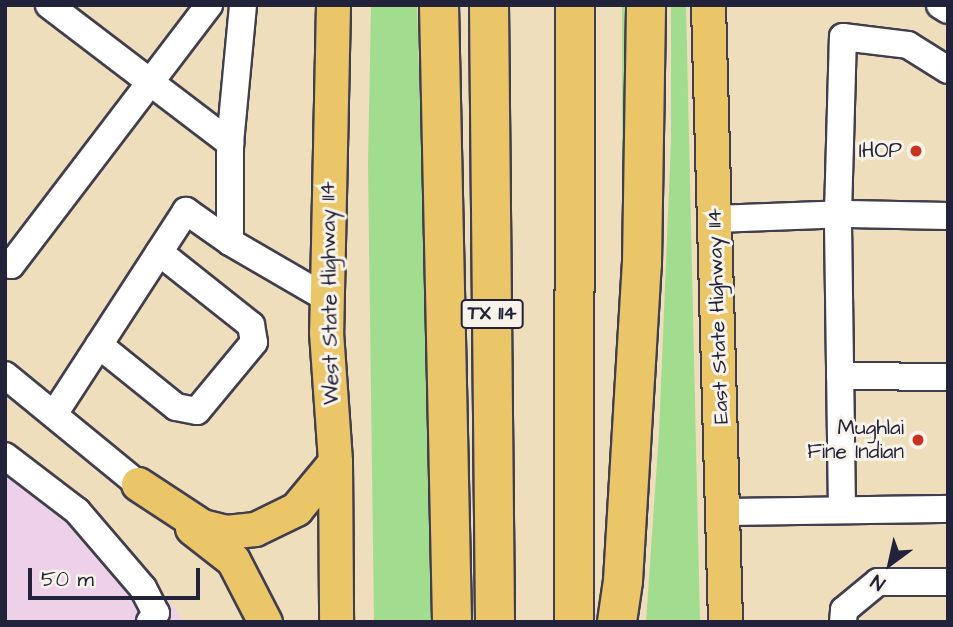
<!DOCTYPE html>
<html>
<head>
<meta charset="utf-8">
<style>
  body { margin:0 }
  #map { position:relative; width:953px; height:627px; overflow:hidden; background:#efdebc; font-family:"Architects Daughter",sans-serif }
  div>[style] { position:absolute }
  .built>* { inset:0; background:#edd1e9 }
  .green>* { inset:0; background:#a1dc8f }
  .roads { filter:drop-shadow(2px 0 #413e4e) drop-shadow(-2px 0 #413e4e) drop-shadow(0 2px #413e4e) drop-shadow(0 -2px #413e4e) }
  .minor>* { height:26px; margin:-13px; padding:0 13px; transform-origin:13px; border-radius:13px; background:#fff }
  .major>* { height:33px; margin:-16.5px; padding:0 16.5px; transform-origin:16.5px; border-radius:16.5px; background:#eac669 }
  .highway>* { height:38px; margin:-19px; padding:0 19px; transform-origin:19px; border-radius:19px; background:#eac669 }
  .dots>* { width:19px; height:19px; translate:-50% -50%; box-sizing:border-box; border:4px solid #f7f3e8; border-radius:50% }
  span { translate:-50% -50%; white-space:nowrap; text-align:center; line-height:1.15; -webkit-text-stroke:6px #f7f3e8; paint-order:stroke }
  .shield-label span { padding:2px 5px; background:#f7f3e8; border:2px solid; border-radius:5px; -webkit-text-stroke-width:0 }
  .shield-label { font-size:19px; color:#22223b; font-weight:700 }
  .poi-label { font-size:21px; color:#22223b }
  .right { translate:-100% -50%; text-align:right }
  .street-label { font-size:21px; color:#22223b }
  .frame { position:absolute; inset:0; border:7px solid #22223b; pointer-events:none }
  .north { position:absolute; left:855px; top:529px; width:70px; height:70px; -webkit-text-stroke:5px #f7f3e8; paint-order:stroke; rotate:213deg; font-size:19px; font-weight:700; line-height:28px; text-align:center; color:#22223b }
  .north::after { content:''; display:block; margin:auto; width:24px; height:32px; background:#22223b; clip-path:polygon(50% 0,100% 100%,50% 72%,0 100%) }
  .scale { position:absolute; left:28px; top:568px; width:172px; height:32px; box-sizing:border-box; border:4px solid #22223b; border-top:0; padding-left:9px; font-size:21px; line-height:24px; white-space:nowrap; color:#22223b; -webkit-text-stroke:5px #f7f3e8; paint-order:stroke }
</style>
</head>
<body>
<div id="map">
  <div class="built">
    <i style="clip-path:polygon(5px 444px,168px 599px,184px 622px,5px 622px)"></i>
  </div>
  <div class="green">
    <i style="clip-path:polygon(371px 5px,417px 5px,435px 622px,374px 622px,368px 165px)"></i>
    <i style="clip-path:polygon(622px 5px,634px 5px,630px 246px,622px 246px)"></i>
    <i style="clip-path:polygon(671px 5px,686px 5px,700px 622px,646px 622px,659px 433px,671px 141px)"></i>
  </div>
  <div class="roads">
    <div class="minor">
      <i style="left:49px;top:5px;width:228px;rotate:37.3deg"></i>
      <i style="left:230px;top:143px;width:99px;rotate:90deg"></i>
      <i style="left:230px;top:242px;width:54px;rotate:-144.8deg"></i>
      <i style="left:186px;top:211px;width:242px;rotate:123deg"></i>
      <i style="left:940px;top:5px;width:9px;rotate:32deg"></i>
      <i style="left:230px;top:143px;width:139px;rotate:-84.6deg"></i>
      <i style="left:715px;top:219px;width:133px;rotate:-2.2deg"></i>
      <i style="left:848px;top:214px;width:100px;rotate:1.1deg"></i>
      <i style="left:230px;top:242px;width:113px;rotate:30.2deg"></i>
      <i style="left:5px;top:261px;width:7px;rotate:34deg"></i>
      <i style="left:11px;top:265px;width:327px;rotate:-52.7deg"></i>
      <i style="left:99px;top:345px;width:99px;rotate:38.8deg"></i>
      <i style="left:176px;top:407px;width:21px;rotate:11deg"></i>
      <i style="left:197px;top:411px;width:89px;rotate:-50.4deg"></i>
      <i style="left:254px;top:342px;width:17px;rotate:-100deg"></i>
      <i style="left:251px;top:325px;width:117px;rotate:-141.6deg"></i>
      <i style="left:5px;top:375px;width:172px;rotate:39.3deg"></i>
      <i style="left:840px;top:376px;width:108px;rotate:0.5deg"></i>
      <i style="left:5px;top:456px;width:91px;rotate:37.4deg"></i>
      <i style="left:77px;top:511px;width:101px;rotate:49.4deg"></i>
      <i style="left:143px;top:588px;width:28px;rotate:63deg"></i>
      <i style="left:156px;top:613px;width:11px;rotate:124deg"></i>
      <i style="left:842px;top:510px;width:296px;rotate:-90.8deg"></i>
      <i style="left:838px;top:214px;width:177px;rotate:-88.4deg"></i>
      <i style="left:843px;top:37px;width:65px;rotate:7deg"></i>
      <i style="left:908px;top:45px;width:47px;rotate:32deg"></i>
      <i style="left:723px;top:512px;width:225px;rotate:-0.8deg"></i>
      <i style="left:843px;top:622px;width:12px;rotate:-85deg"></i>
      <i style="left:844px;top:610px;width:44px;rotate:-39.5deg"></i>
      <i style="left:878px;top:582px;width:70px"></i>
    </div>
    <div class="major">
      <i style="left:333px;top:5px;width:327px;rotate:91.2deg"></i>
      <i style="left:326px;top:332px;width:130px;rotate:86deg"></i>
      <i style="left:335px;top:462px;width:160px;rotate:89.6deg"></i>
      <i style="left:708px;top:5px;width:617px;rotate:88.42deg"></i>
      <i style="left:138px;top:484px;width:77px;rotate:33.3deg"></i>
      <i style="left:202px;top:526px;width:25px;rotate:14deg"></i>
      <i style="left:226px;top:532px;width:29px;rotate:-6deg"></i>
      <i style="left:255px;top:529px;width:46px;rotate:-26deg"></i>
      <i style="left:296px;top:509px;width:61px;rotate:-50.3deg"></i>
      <i style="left:192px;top:528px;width:52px;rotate:38deg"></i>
      <i style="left:233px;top:560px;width:70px;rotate:62.7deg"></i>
    </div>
    <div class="highway">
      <i style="left:439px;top:5px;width:617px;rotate:88.79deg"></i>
      <i style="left:489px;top:5px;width:617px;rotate:89.44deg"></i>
      <i style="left:574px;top:622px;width:617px;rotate:-89.91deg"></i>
      <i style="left:617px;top:622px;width:41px;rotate:-81.7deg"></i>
      <i style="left:623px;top:581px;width:318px;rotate:-86.6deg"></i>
      <i style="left:642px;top:264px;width:259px;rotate:-89.1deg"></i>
    </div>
  </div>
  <div class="dots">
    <i style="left:916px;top:151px;background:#c8321e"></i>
    <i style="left:918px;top:440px;background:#c8321e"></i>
  </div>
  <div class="shield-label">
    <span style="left:492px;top:314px">TX 114</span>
  </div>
  <div class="poi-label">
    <span class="right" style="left:902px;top:151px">IHOP</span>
    <span class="right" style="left:904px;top:440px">Mughlai<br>Fine Indian</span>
  </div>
  <div class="street-label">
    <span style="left:330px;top:293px;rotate:-91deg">West State Highway 114</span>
    <span style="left:718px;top:316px;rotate:-92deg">East State Highway 114</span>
  </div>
  <div class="frame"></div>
  <div class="north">N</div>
  <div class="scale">50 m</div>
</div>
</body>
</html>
